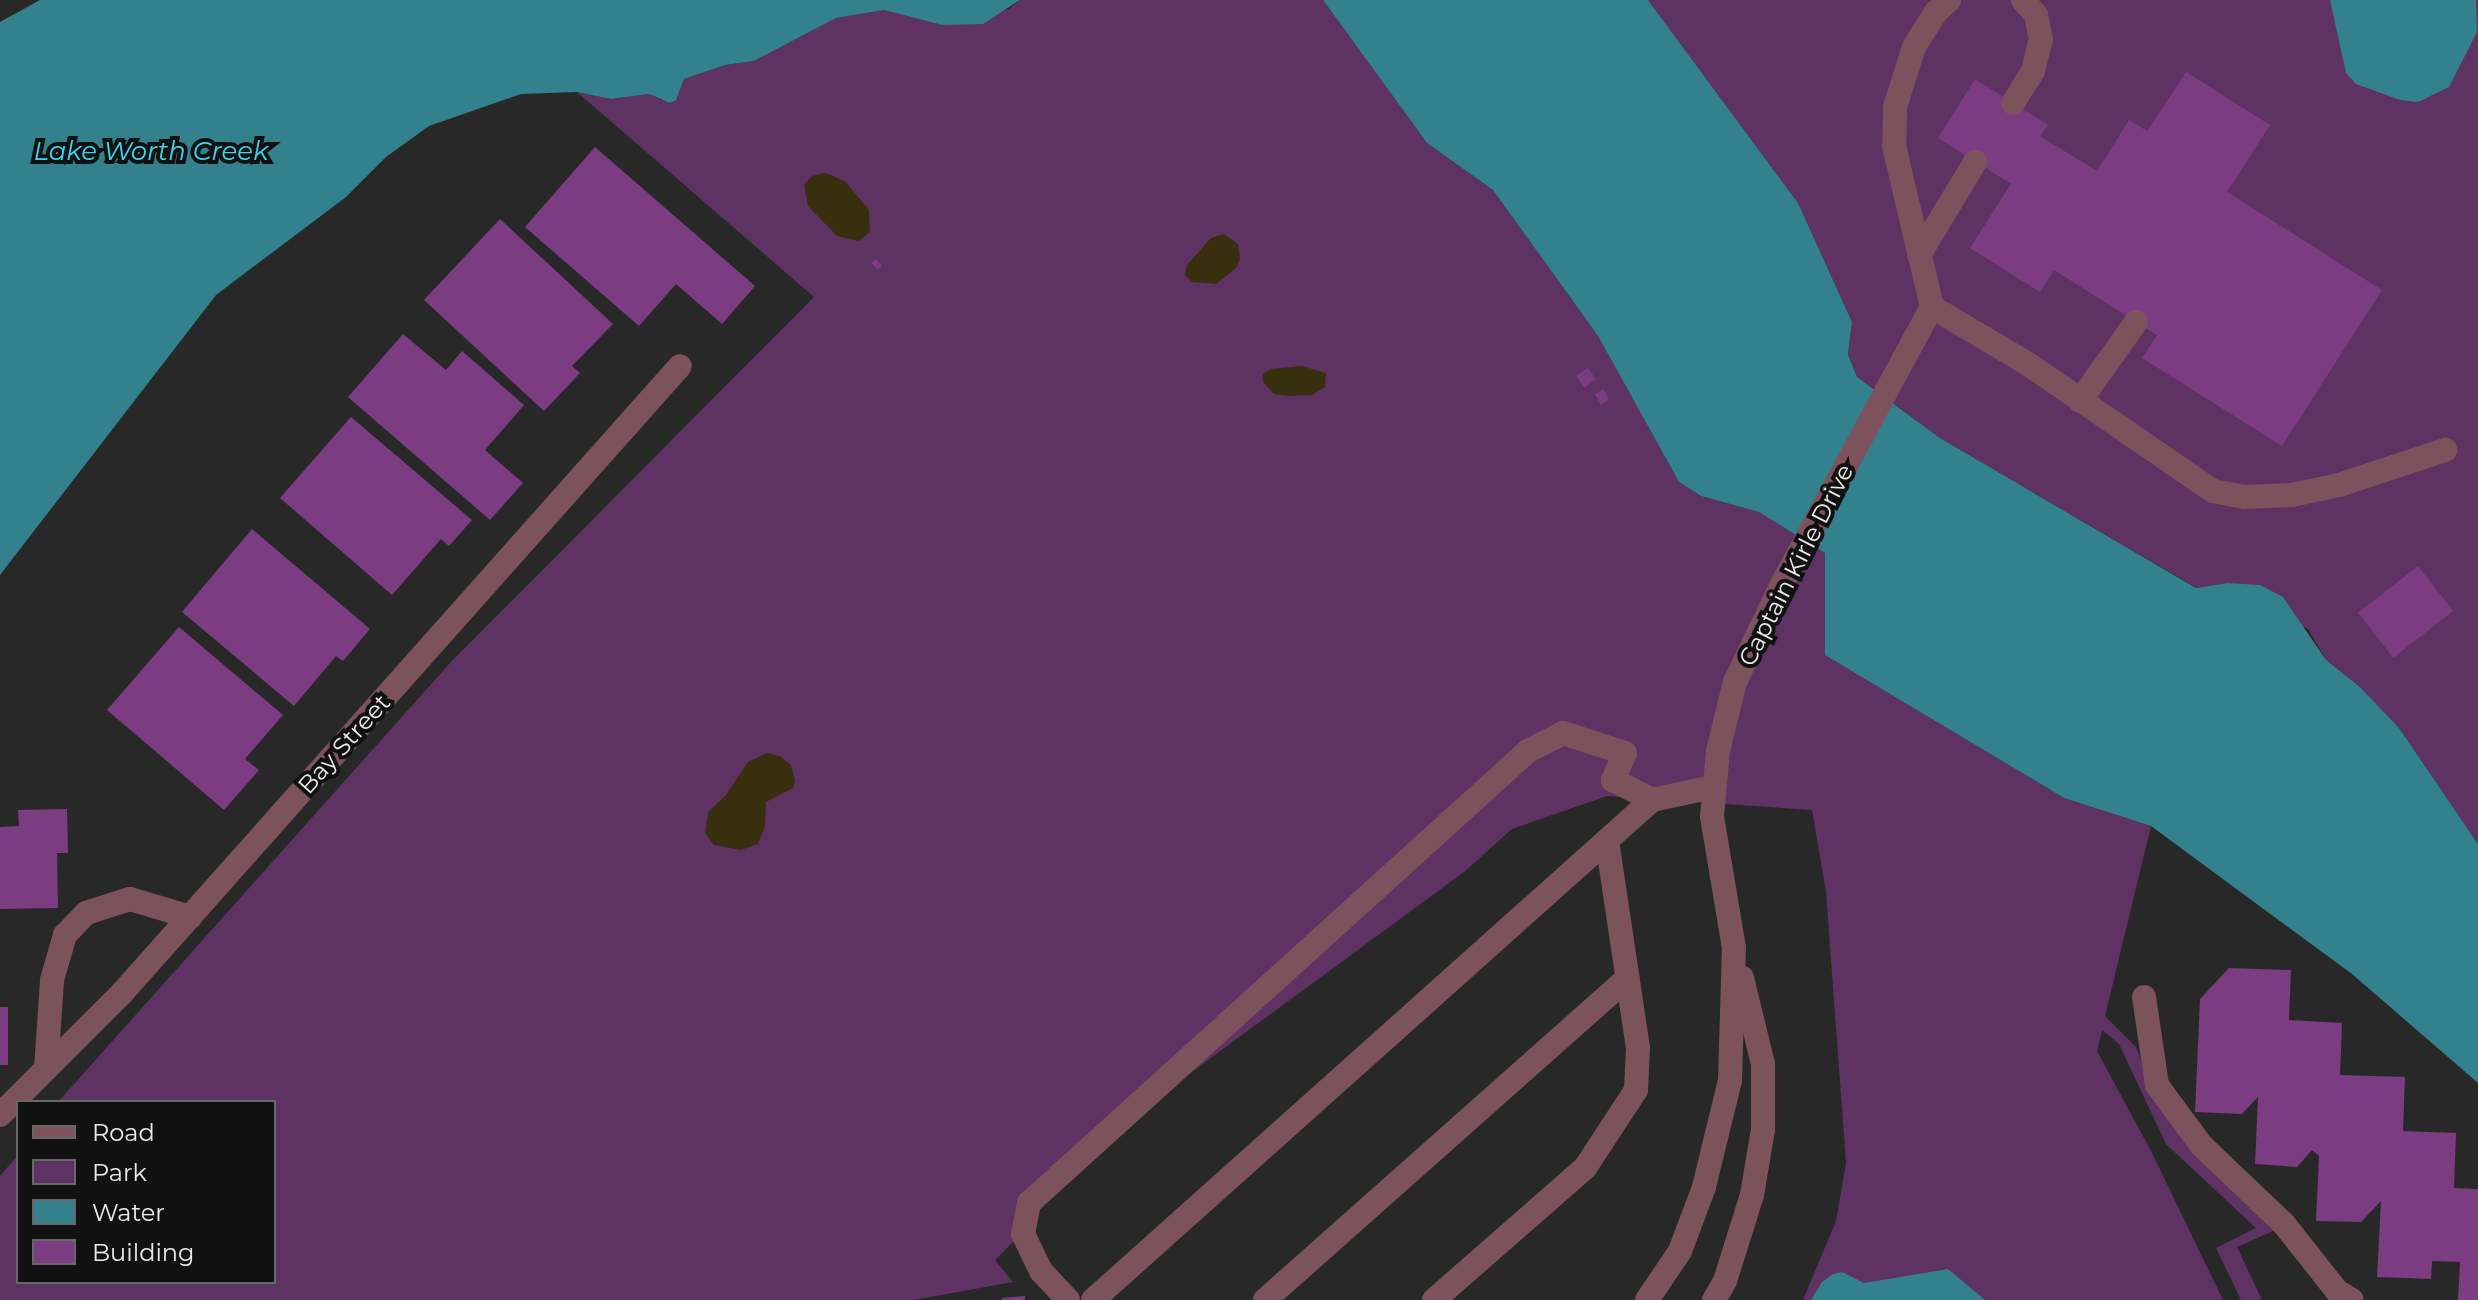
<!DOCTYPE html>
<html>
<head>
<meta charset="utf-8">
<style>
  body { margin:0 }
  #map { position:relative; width:2478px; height:1300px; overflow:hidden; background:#292829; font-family:Montserrat,sans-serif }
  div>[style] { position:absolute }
  .green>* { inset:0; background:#5e3363 }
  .sand>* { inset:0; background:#382f0f }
  .water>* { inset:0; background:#33818d }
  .building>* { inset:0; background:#7b3c82; transform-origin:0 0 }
  .minor>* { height:24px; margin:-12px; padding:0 12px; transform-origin:12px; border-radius:12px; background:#7c525d }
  span { translate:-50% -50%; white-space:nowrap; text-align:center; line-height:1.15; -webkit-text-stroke:8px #111112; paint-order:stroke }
  .street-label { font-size:24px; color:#ecebec }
  .water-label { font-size:26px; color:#3bd5ed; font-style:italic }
  .legend { position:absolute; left:16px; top:1100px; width:260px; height:184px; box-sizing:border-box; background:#111112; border:2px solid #696869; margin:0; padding:10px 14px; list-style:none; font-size:24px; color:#ecebec }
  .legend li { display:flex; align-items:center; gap:16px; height:40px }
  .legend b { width:40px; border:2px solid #696869 }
</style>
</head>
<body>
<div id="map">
  <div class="green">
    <i style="clip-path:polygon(1020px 0,1323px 0,1427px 143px,1493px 190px,1598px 336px,1679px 482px,1701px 496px,1759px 512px,1825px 553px,1826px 655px,2064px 798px,2151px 826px,2105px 1016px,2136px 1047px,2158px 1105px,2275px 1230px,2237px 1247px,2262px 1300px,2241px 1300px,2216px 1248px,2256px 1228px,2166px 1144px,2119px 1044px,2102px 1030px,2097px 1051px,2151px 1151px,2223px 1300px,1803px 1300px,1836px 1221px,1846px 1163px,1826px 892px,1812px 810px,1607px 796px,1512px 829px,1464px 872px,1020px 1198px,1013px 1242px,995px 1260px,1013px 1282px,913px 1300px,0 1300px,0 1176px,18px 1155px,18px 1282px,274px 1282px,274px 1102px,58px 1102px,450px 663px,814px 297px,577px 92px,611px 99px,649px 94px,661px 100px,676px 99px,684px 79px,725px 65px,754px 61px,836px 18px,884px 10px,942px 25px,1009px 9px)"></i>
    <i style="clip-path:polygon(1648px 0,2478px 0,2478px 844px,2399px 728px,2360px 687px,2326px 660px,2308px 629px,2227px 583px,2197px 588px,1940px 438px,1857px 377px,1848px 353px,1852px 322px,1798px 203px)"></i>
  </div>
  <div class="sand">
    <i style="clip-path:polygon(825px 173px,845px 181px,869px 210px,870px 232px,859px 241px,837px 236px,808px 206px,804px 185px,812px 176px)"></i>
    <i style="clip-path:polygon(1224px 234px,1238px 244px,1240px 259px,1236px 268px,1216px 284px,1192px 282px,1185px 275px,1187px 265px,1211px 238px)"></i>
    <i style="clip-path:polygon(1302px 366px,1326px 373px,1325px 387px,1312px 395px,1289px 396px,1274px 394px,1263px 382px,1263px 374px,1271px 369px)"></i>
    <i style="clip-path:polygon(767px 753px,780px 756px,791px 765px,795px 781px,793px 788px,766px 802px,765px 826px,758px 844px,741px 850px,714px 845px,705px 833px,708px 812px,726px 795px,748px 762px)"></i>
  </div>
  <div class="water">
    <i style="clip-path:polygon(40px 0,1020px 0,983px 24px,942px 25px,884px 10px,836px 18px,754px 61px,725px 65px,684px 79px,676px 100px,670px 103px,649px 94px,611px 99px,577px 92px,521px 94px,429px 126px,386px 157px,346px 197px,216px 295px,0 575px,0 22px)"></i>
    <i style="clip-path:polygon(1323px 0,1648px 0,1798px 203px,1852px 322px,1848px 354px,1857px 377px,1940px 438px,2196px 588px,2227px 583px,2260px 585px,2283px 597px,2326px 660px,2360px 687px,2399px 728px,2478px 844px,2478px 1083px,2352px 974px,2151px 826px,2064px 798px,1825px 655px,1825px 553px,1759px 512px,1701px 496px,1679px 482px,1598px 336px,1493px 190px,1427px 143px)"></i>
    <i style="clip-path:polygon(2330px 0,2476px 0,2477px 32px,2449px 87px,2418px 102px,2400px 100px,2356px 84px,2346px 73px)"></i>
    <i style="clip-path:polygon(1948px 1269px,1985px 1300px,1811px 1300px,1822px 1282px,1833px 1274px,1842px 1272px,1864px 1283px)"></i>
  </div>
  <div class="building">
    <i style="clip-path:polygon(2186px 72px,2270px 125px,2227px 192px,2382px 290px,2282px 446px,2142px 358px,2157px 335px,2054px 270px,2040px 292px,1970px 248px,2011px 184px,1938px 138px,1975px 79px,2048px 125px,2040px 136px,2097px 171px,2129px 120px,2147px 131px)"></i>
    <i style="clip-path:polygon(595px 147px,755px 286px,722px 324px,676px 284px,639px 326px,525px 227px)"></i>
    <i style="clip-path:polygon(500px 219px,613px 324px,572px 366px,580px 373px,544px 411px,424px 300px)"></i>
    <i style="left:876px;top:259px;width:9px;height:6px;rotate:49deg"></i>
    <i style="clip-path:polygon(403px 334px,446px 370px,462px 351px,524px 405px,485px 450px,523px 483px,490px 520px,348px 397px)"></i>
    <i style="left:1588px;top:368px;width:14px;height:14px;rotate:56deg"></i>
    <i style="clip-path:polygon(1603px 389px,1609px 399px,1601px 405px,1595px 394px)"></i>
    <i style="clip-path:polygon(351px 417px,472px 520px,449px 546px,441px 539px,392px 595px,280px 498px)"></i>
    <i style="clip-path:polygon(252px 529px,370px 629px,343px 661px,336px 656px,294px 706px,182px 612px)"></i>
    <i style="left:2418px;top:566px;width:57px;height:76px;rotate:52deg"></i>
    <i style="clip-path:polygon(179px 627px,283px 715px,245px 759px,259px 770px,224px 810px,107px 710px)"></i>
    <i style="clip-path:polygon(67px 809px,68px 853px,57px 853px,58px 908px,0 909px,0 827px,19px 826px,18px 810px)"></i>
    <i style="clip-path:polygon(2229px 968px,2291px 970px,2289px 1020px,2342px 1023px,2340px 1075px,2405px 1077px,2403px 1131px,2456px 1133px,2454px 1188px,2478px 1189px,2478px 1300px,2458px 1300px,2460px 1262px,2432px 1261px,2431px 1279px,2377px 1277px,2381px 1201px,2361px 1222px,2316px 1221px,2319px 1156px,2312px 1150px,2297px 1167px,2255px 1164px,2258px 1097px,2242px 1114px,2195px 1112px,2200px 999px)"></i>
    <i style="left:0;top:1007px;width:8px;height:58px"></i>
    <i style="clip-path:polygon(1025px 1296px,1025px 1300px,1002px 1300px,1002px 1298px)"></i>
  </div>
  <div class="minor">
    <i style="left:1949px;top:0;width:18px;rotate:137deg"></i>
    <i style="left:1936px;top:12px;width:41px;rotate:122.2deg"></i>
    <i style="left:1914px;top:47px;width:63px;rotate:107.6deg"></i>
    <i style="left:1895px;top:107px;width:39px;rotate:91deg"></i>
    <i style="left:1894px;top:146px;width:165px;rotate:76.7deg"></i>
    <i style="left:1932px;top:307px;width:112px;rotate:30.7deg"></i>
    <i style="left:2028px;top:364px;width:224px;rotate:34.5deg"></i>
    <i style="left:2213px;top:491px;width:32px;rotate:11deg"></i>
    <i style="left:2244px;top:497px;width:48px;rotate:-2.4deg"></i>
    <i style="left:2292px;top:495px;width:48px;rotate:-12deg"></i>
    <i style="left:2339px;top:485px;width:112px;rotate:-18.3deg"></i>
    <i style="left:2013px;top:103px;width:38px;rotate:-58deg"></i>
    <i style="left:2033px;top:71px;width:32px;rotate:-76deg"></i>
    <i style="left:2041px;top:40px;width:25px;rotate:-101deg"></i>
    <i style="left:2036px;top:15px;width:20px;rotate:-131deg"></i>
    <i style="left:1919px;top:255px;width:109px;rotate:-58.9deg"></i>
    <i style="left:2080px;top:401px;width:97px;rotate:-54.7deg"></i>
    <i style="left:2144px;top:997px;width:89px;rotate:81.6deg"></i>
    <i style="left:2157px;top:1085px;width:74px;rotate:53.7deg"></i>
    <i style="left:2201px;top:1145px;width:115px;rotate:43.6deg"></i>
    <i style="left:2284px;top:1224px;width:85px;rotate:51.7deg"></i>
    <i style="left:2337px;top:1291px;width:17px;rotate:31deg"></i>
    <i style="left:46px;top:1069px;width:89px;rotate:-86.1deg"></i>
    <i style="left:52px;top:980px;width:47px;rotate:-73.9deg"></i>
    <i style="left:65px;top:935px;width:30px;rotate:-46deg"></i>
    <i style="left:86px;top:913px;width:46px;rotate:-17.7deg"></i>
    <i style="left:130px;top:899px;width:63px;rotate:16.7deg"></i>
    <i style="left:0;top:1115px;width:173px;rotate:-45deg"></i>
    <i style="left:122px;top:993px;width:839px;rotate:-48.33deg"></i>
    <i style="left:1068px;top:1300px;width:40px;rotate:-133deg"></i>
    <i style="left:1041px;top:1271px;width:41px;rotate:-115.9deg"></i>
    <i style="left:1023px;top:1234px;width:32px;rotate:-79deg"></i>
    <i style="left:1029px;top:1203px;width:673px;rotate:-42.17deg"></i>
    <i style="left:1528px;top:751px;width:39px;rotate:-27deg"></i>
    <i style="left:1563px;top:733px;width:65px;rotate:17.9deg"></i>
    <i style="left:1625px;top:753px;width:30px;rotate:114deg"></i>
    <i style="left:1613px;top:780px;width:44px;rotate:27.1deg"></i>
    <i style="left:1093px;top:1300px;width:750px;rotate:-41.81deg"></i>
    <i style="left:1652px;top:800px;width:62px;rotate:-12deg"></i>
    <i style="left:1265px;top:1300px;width:485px;rotate:-41.6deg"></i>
    <i style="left:1434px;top:1300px;width:201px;rotate:-41.2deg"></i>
    <i style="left:1585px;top:1168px;width:93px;rotate:-56.8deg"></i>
    <i style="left:1636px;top:1090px;width:42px;rotate:-87.3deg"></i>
    <i style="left:1638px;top:1048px;width:210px;rotate:-98.5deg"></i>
    <i style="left:1647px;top:1300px;width:59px;rotate:-56deg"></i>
    <i style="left:1680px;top:1251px;width:68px;rotate:-69.4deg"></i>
    <i style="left:1704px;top:1187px;width:110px;rotate:-76.3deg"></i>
    <i style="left:1730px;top:1080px;width:132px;rotate:-88.3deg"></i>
    <i style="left:1734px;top:948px;width:134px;rotate:-99.5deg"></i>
    <i style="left:1712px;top:816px;width:65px;rotate:-84.7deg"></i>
    <i style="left:1718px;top:751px;width:71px;rotate:-76.2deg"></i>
    <i style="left:1735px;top:682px;width:109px;rotate:-64.4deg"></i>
    <i style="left:1782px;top:584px;width:315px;rotate:-61.6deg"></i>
    <i style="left:1714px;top:1300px;width:22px;rotate:-60deg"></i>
    <i style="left:1725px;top:1281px;width:90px;rotate:-72.6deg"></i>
    <i style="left:1752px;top:1195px;width:67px;rotate:-80.5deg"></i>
    <i style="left:1763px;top:1129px;width:65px;rotate:-90deg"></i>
    <i style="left:1763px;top:1064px;width:89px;rotate:-103.7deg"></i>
  </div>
  <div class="street-label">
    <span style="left:1796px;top:565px;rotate:-63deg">Captain Kirle Drive</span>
    <span style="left:344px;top:744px;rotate:-48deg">Bay Street</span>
  </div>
  <div class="water-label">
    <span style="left:151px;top:152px">Lake Worth Creek</span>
  </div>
  <ul class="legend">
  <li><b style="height:10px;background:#7c525d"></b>Road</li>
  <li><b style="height:22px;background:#5e3363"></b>Park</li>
  <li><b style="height:22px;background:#33818d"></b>Water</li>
  <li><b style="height:22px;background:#7b3c82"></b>Building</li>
  </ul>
</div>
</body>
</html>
